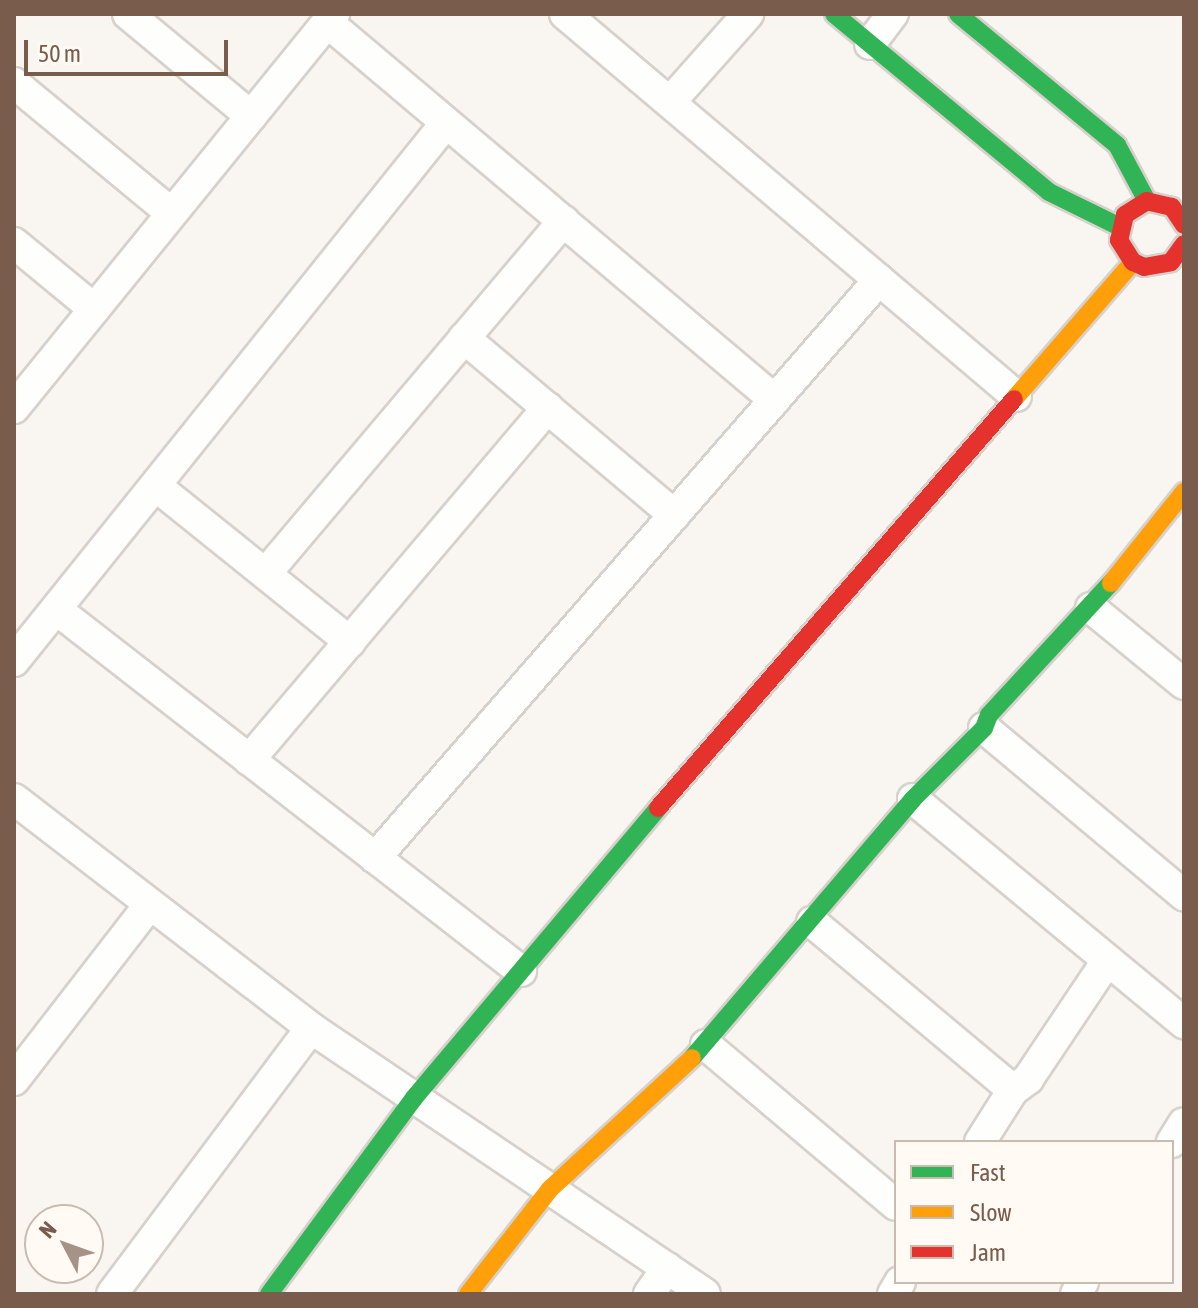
<!DOCTYPE html>
<html>
<head>
<meta charset="utf-8">
<style>
  body { margin:0 }
  #map { position:relative; width:1198px; height:1308px; overflow:hidden; background:#f9f5f0; font-family:"Asap Condensed",sans-serif }
  div>[style] { position:absolute }
  .roads { filter:drop-shadow(2px 0 #d7d1cb) drop-shadow(-2px 0 #d7d1cb) drop-shadow(0 2px #d7d1cb) drop-shadow(0 -2px #d7d1cb) }
  .street>* { height:30px; margin:-15px; padding:0 15px; transform-origin:15px; border-radius:15px; background:#fefefd }
  .fast>* { height:18px; margin:-9px; padding:0 9px; transform-origin:9px; border-radius:9px; background:#30b455 }
  .slow>* { height:18px; margin:-9px; padding:0 9px; transform-origin:9px; border-radius:9px; background:#ff9f0a }
  .jam>* { height:18px; margin:-9px; padding:0 9px; transform-origin:9px; border-radius:9px; background:#e5322d }
  span { translate:-50% -50%; white-space:nowrap; text-align:center; line-height:1.15; -webkit-text-stroke:7px #fffaf3; paint-order:stroke }
  .frame { position:absolute; inset:0; border:16px solid #7a5c4d; pointer-events:none }
  .legend { position:absolute; left:894px; top:1140px; width:280px; height:144px; box-sizing:border-box; background:#fffaf3; border:2px solid #cabbb1; margin:0; padding:10px 14px; list-style:none; font-size:24px; color:#7a5c4d }
  .legend li { display:flex; align-items:center; gap:16px; height:40px }
  .legend b { width:40px; border:2px solid #cabbb1 }
  .north { position:absolute; left:24px; top:1204px; width:80px; height:80px; box-sizing:border-box; background:#fffaf3; border:2px solid #cabbb1; border-radius:50%; rotate:311deg; font-size:22px; font-weight:700; line-height:32px; text-align:center; color:#7a5c4d }
  .north::after { content:''; display:block; margin:auto; width:28px; height:36px; background:#a69286; clip-path:polygon(50% 0,100% 100%,50% 72%,0 100%) }
  .scale { position:absolute; left:24px; top:40px; width:204px; height:36px; box-sizing:border-box; border:4px solid #7a5c4d; border-top:0; padding-left:10px; font-size:24px; line-height:28px; white-space:nowrap; color:#7a5c4d; -webkit-text-stroke:6px #fffaf3; paint-order:stroke }
</style>
</head>
<body>
<div id="map">
  <div class="roads">
    <div class="street">
      <i style="left:128px;top:14px;width:160px;rotate:39.7deg"></i>
      <i style="left:565px;top:14px;width:591px;rotate:40.26deg"></i>
      <i style="left:327px;top:22px;width:586px;rotate:40.16deg"></i>
      <i style="left:870px;top:44px;width:38px;rotate:-53deg"></i>
      <i style="left:14px;top:83px;width:204px;rotate:39.6deg"></i>
      <i style="left:670px;top:102px;width:118px;rotate:-48.4deg"></i>
      <i style="left:14px;top:243px;width:104px;rotate:39.5deg"></i>
      <i style="left:464px;top:338px;width:275px;rotate:40.1deg"></i>
      <i style="left:14px;top:408px;width:508px;rotate:-50.92deg"></i>
      <i style="left:156px;top:486px;width:249px;rotate:38.8deg"></i>
      <i style="left:266px;top:573px;width:461px;rotate:-49.8deg"></i>
      <i style="left:1091px;top:608px;width:120px;rotate:39.3deg"></i>
      <i style="left:57px;top:610px;width:588px;rotate:37.88deg"></i>
      <i style="left:14px;top:661px;width:690px;rotate:-51.24deg"></i>
      <i style="left:984px;top:728px;width:261px;rotate:39.9deg"></i>
      <i style="left:249px;top:760px;width:462px;rotate:-49.7deg"></i>
      <i style="left:14px;top:799px;width:375px;rotate:37.6deg"></i>
      <i style="left:311px;top:1028px;width:475px;rotate:34deg"></i>
      <i style="left:913px;top:799px;width:352px;rotate:39.6deg"></i>
      <i style="left:375px;top:858px;width:767px;rotate:-48.91deg"></i>
      <i style="left:812px;top:922px;width:262px;rotate:39.9deg"></i>
      <i style="left:706px;top:1045px;width:248px;rotate:40.1deg"></i>
      <i style="left:14px;top:1080px;width:222px;rotate:-52.3deg"></i>
      <i style="left:980px;top:1142px;width:62px;rotate:-57.6deg"></i>
      <i style="left:1013px;top:1090px;width:19px;rotate:-36deg"></i>
      <i style="left:1028px;top:1079px;width:142px;rotate:-56.2deg"></i>
      <i style="left:1172px;top:1142px;width:22px;rotate:-58deg"></i>
      <i style="left:112px;top:1294px;width:332px;rotate:-53.2deg"></i>
      <i style="left:649px;top:1294px;width:32px;rotate:-55deg"></i>
      <i style="left:893px;top:1294px;width:14px;rotate:-60deg"></i>
      <i style="left:1076px;top:1294px;width:14px;rotate:-60deg"></i>
    </div>
    <div class="fast">
      <i style="left:834px;top:14px;width:279px;rotate:39.6deg"></i>
      <i style="left:1049px;top:192px;width:79px;rotate:26.2deg"></i>
      <i style="left:958px;top:14px;width:206px;rotate:39.5deg"></i>
      <i style="left:1117px;top:145px;width:64px;rotate:61.8deg"></i>
      <i style="left:692px;top:1058px;width:340px;rotate:-49.5deg"></i>
      <i style="left:913px;top:799px;width:100px;rotate:-45deg"></i>
      <i style="left:984px;top:728px;width:14px;rotate:-69deg"></i>
      <i style="left:989px;top:715px;width:180px;rotate:-47.3deg"></i>
      <i style="left:269px;top:1294px;width:244px;rotate:-53.5deg"></i>
      <i style="left:414px;top:1098px;width:379px;rotate:-49.9deg"></i>
    </div>
    <div class="slow">
      <i style="left:1014px;top:399px;width:181px;rotate:-49deg"></i>
      <i style="left:1111px;top:583px;width:117px;rotate:-51.3deg"></i>
      <i style="left:468px;top:1294px;width:133px;rotate:-52deg"></i>
      <i style="left:550px;top:1189px;width:193px;rotate:-42.7deg"></i>
    </div>
    <div class="jam">
      <i style="left:1184px;top:225px;width:22px;rotate:-124deg"></i>
      <i style="left:1172px;top:207px;width:26px;rotate:-167deg"></i>
      <i style="left:1147px;top:201px;width:26px;rotate:148deg"></i>
      <i style="left:1125px;top:215px;width:26px;rotate:103deg"></i>
      <i style="left:1119px;top:240px;width:26px;rotate:58deg"></i>
      <i style="left:1133px;top:262px;width:12px;rotate:24deg"></i>
      <i style="left:1144px;top:267px;width:27px;rotate:-10deg"></i>
      <i style="left:1171px;top:262px;width:22px;rotate:-54deg"></i>
      <i style="left:658px;top:808px;width:542px;rotate:-48.96deg"></i>
    </div>
  </div>
  <div class="frame"></div>
  <ul class="legend">
  <li><b style="height:10px;background:#30b455"></b>Fast</li>
  <li><b style="height:10px;background:#ff9f0a"></b>Slow</li>
  <li><b style="height:10px;background:#e5322d"></b>Jam</li>
  </ul>
  <div class="north">N</div>
  <div class="scale">50 m</div>
</div>
</body>
</html>
